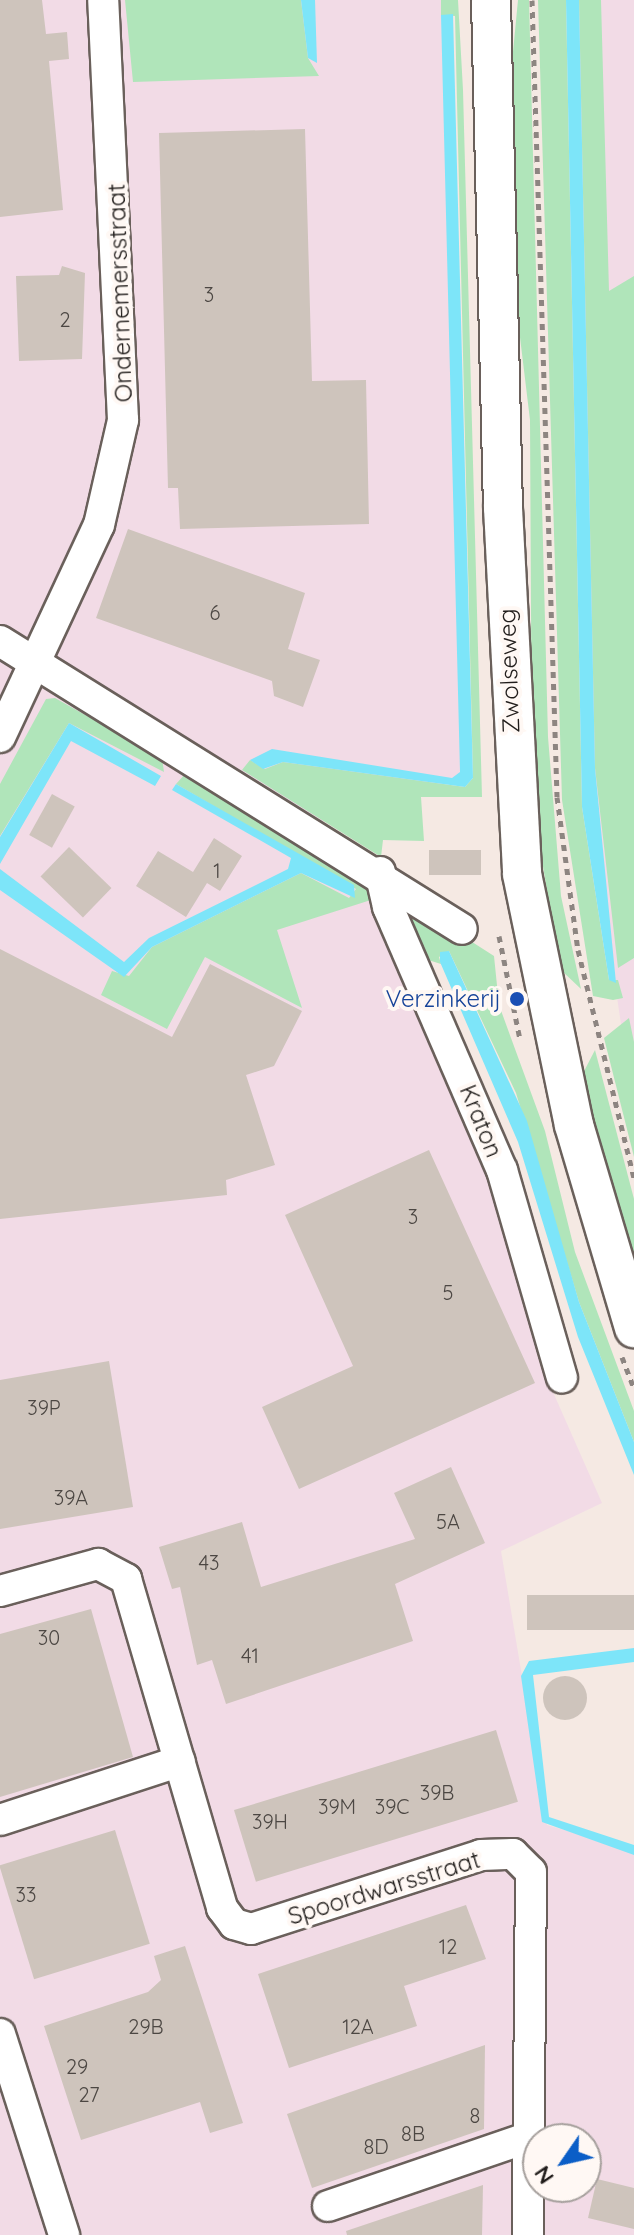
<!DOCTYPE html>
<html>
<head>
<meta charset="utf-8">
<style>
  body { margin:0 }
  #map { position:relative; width:634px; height:2235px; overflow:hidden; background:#f5e9e3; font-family:Quicksand,sans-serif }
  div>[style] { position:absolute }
  .industrial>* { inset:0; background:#f2dbe6 }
  .green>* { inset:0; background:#b0e5ba }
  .water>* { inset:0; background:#7de5f9 }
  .building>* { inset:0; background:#cec4bc; transform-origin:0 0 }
  .round { border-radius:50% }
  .path>* { height:5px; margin-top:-2.5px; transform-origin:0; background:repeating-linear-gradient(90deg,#8d8581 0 6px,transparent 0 12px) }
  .roads { filter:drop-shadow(2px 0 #6a605b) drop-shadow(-2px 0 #6a605b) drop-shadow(0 2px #6a605b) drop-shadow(0 -2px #6a605b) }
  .minor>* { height:30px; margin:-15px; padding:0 15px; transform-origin:15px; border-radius:15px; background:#fff }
  .major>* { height:38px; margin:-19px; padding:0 19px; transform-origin:19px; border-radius:19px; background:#fff }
  .dots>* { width:22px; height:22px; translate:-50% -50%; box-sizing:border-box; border:4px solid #fff8f4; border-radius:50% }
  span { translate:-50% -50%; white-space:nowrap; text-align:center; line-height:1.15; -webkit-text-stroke:8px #fff8f4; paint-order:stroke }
  .number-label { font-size:20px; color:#4c4743 }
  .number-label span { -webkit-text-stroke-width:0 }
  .street-label { font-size:24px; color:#211d1b }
  .transit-label { font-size:24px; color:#164399 }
  .right { translate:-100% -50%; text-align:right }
  .north { position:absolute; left:522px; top:2123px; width:80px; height:80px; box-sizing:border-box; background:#fff8f4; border:2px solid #a6a09d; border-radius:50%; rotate:236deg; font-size:22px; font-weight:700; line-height:32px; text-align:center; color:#211d1b }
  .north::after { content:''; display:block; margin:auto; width:28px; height:36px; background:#0b5ec7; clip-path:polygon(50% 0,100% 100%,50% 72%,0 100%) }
</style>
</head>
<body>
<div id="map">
  <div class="industrial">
    <i style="clip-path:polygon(evenodd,0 0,444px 0,469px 773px,459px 782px,334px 802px,309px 847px,364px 887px,379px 910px,483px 1158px,553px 1392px,602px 1503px,501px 1551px,547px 1825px,634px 1850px,634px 2235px,0 2235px,0 0,538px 2139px,586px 2139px,586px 2187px,538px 2187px,538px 2139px)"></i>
    <i style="clip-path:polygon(569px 0,634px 0,634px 1112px,592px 828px)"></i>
  </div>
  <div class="green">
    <i style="clip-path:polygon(125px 0,301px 0,308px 58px,319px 76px,133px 82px)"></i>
    <i style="clip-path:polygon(441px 0,458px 0,463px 90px,482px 797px,421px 797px,424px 841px,383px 840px,381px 857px,242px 770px,250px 760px,265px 769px,283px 762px,465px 787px,473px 778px,455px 16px,441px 15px)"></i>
    <i style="clip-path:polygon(518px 0,529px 0,548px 737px,561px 896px,581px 989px,560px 969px,532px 800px,530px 420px,515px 296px,510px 83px)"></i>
    <i style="clip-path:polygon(538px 0,566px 0,582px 807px,609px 980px,618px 980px,623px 998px,613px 1000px,593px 996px,562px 800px)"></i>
    <i style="clip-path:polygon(579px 0,601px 0,609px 291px,634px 276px,634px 958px,618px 968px,595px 768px)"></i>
    <i style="clip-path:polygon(55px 698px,162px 758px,164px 772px,69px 723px,0 836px,0 784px,46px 699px)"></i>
    <i style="clip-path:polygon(186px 773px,365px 882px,374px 899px,277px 930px,302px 1008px,205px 957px,167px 1029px,101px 995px,112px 971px,129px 976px,152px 947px,301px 873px,349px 898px,356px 889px,176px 784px)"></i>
    <i style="clip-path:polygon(405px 899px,494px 956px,499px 1005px,545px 1131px,575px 1252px,634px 1411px,634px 1442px,579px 1302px,516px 1093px,449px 951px,439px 957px,441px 964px,425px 959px,402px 910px)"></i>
    <i style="clip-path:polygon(629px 1018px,634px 1042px,634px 1157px,604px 1038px)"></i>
    <i style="clip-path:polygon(595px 1050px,634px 1199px,634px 1275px,580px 1079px)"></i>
  </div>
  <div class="water">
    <i style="clip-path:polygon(301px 0,315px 0,317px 63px,308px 58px)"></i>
    <i style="clip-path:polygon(566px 0,579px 0,595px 768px,616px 983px,609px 980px,582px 807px)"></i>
    <i style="clip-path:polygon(453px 14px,473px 778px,465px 787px,283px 762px,263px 769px,250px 760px,272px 749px,452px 778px,460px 772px,441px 15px)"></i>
    <i style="clip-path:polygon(69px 723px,161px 776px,155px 786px,71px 741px,0 864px,0 837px)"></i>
    <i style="clip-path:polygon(176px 784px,354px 885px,355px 898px,301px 873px,152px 947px,124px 977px,0 890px,0 869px,124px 962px,149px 938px,288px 869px,291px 858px,172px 790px)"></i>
    <i style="clip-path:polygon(449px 951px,527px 1121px,579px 1302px,634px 1442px,634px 1475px,578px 1337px,518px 1142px,440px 962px,440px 952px)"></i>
    <i style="clip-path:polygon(634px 1648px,634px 1662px,533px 1675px,549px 1817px,634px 1845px,634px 1855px,542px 1822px,521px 1676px,529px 1661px)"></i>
  </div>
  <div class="building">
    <i style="clip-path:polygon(0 0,42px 0,46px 34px,67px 32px,69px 59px,49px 61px,63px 210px,0 217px)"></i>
    <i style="clip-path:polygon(305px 129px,312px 381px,366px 380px,369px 524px,180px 529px,178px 488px,168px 488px,159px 133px)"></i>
    <i style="clip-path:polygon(62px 266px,85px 273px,82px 359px,19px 361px,16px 276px,59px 275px)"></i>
    <i style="clip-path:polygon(128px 529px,305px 593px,288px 649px,320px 660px,303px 707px,274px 696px,272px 681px,96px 618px)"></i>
    <i style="left:52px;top:794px;width:26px;height:47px;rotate:29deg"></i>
    <i style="clip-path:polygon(214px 838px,242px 856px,220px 891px,207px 883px,186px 917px,136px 886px,158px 851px,193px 872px)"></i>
    <i style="left:69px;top:847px;width:59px;height:41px;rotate:44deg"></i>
    <i style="left:429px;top:850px;width:52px;height:25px"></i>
    <i style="clip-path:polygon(0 949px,172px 1037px,210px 964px,302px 1011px,274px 1066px,246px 1075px,275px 1165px,226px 1180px,227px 1195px,0 1219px)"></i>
    <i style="clip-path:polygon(429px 1150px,535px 1383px,299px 1489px,262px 1407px,353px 1366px,285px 1215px)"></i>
    <i style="clip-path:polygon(109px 1361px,133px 1507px,0 1529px,0 1380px)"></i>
    <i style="clip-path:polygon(451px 1467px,485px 1543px,395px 1584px,413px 1641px,226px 1704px,212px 1660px,197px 1665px,180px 1587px,172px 1589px,159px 1547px,242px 1522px,261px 1587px,415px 1539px,394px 1493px)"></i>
    <i style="left:634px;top:1595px;width:35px;height:107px;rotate:90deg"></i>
    <i style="clip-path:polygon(91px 1609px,133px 1757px,0 1797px,0 1634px)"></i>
    <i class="round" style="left:543px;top:1676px;width:44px;height:44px"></i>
    <i style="left:496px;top:1730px;width:75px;height:274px;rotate:73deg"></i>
    <i style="left:115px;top:1830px;width:119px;height:121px;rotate:73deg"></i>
    <i style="clip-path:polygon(466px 1905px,486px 1959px,404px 1986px,417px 2026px,289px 2068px,258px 1974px)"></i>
    <i style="clip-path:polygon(185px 1946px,243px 2123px,210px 2133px,200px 2102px,81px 2140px,44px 2026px,148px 1992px,161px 1980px,154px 1956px)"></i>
    <i style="clip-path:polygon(485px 2045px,484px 2129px,312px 2188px,287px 2114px)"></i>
    <i style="clip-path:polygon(597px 2179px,634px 2188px,634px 2229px,588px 2218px)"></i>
    <i style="clip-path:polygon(483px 2185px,482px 2235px,347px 2235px,346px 2231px)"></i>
  </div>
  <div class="path">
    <i style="left:532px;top:0;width:797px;rotate:88.2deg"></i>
    <i style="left:557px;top:797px;width:154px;rotate:82.2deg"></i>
    <i style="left:578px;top:950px;width:235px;rotate:76.2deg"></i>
    <i style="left:499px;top:936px;width:105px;rotate:78.5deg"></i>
    <i style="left:622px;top:1357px;width:33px;rotate:69deg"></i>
  </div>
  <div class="roads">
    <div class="minor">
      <i style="left:0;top:641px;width:544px;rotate:31.94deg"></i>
      <i style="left:0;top:737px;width:234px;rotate:-65deg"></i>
      <i style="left:99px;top:525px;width:108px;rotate:-77.1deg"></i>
      <i style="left:123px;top:420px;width:420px;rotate:-92.7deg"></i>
      <i style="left:380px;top:872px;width:36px;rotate:77deg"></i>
      <i style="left:388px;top:907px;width:287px;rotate:66.6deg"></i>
      <i style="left:502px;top:1170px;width:216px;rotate:73.9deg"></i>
      <i style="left:0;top:1591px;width:102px;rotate:-15.4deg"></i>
      <i style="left:98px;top:1564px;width:32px;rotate:28deg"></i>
      <i style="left:126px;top:1579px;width:343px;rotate:73.7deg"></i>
      <i style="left:222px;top:1908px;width:20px;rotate:53deg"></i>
      <i style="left:234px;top:1924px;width:18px;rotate:16deg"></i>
      <i style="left:251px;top:1929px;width:242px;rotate:-17.8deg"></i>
      <i style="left:481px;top:1855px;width:32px;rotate:-2deg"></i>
      <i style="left:513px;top:1854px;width:25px;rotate:45deg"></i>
      <i style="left:531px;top:1872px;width:363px;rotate:90.5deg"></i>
      <i style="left:0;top:1820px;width:189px;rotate:-18.1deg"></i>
      <i style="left:0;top:2034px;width:211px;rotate:72.3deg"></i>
      <i style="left:328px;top:2206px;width:213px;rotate:-18.9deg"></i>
    </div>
    <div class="major">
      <i style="left:491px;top:0;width:508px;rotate:88.65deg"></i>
      <i style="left:503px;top:508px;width:366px;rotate:87deg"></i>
      <i style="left:522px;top:874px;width:256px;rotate:78.3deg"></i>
      <i style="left:574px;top:1125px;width:212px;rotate:73.5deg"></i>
    </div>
  </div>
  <div class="dots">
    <i style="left:517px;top:999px;background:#1a4fb4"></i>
  </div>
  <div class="number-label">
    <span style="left:209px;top:294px">3</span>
    <span style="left:65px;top:319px">2</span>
    <span style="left:215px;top:612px">6</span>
    <span style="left:217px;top:870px">1</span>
    <span style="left:413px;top:1216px">3</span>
    <span style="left:448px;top:1292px">5</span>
    <span style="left:44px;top:1407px">39P</span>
    <span style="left:71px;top:1497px">39A</span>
    <span style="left:448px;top:1521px">5A</span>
    <span style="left:209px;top:1562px">43</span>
    <span style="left:49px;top:1637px">30</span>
    <span style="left:250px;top:1655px">41</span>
    <span style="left:437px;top:1792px">39B</span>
    <span style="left:337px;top:1806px">39M</span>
    <span style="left:392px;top:1806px">39C</span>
    <span style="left:270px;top:1821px">39H</span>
    <span style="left:26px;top:1894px">33</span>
    <span style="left:448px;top:1946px">12</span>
    <span style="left:146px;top:2026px">29B</span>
    <span style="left:358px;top:2026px">12A</span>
    <span style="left:77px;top:2066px">29</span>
    <span style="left:89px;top:2094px">27</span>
    <span style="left:475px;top:2115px">8</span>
    <span style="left:413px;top:2133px">8B</span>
    <span style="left:376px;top:2146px">8D</span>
  </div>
  <div class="street-label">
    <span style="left:120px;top:293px;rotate:-92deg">Ondernemersstraat</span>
    <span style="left:509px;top:671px;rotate:-92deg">Zwolseweg</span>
    <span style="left:481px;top:1121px;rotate:68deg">Kraton</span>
    <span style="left:384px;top:1888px;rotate:-17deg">Spoordwarsstraat</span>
  </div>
  <div class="transit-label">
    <span class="right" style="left:501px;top:999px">Verzinkerij</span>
  </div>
  <div class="north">N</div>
</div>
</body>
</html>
